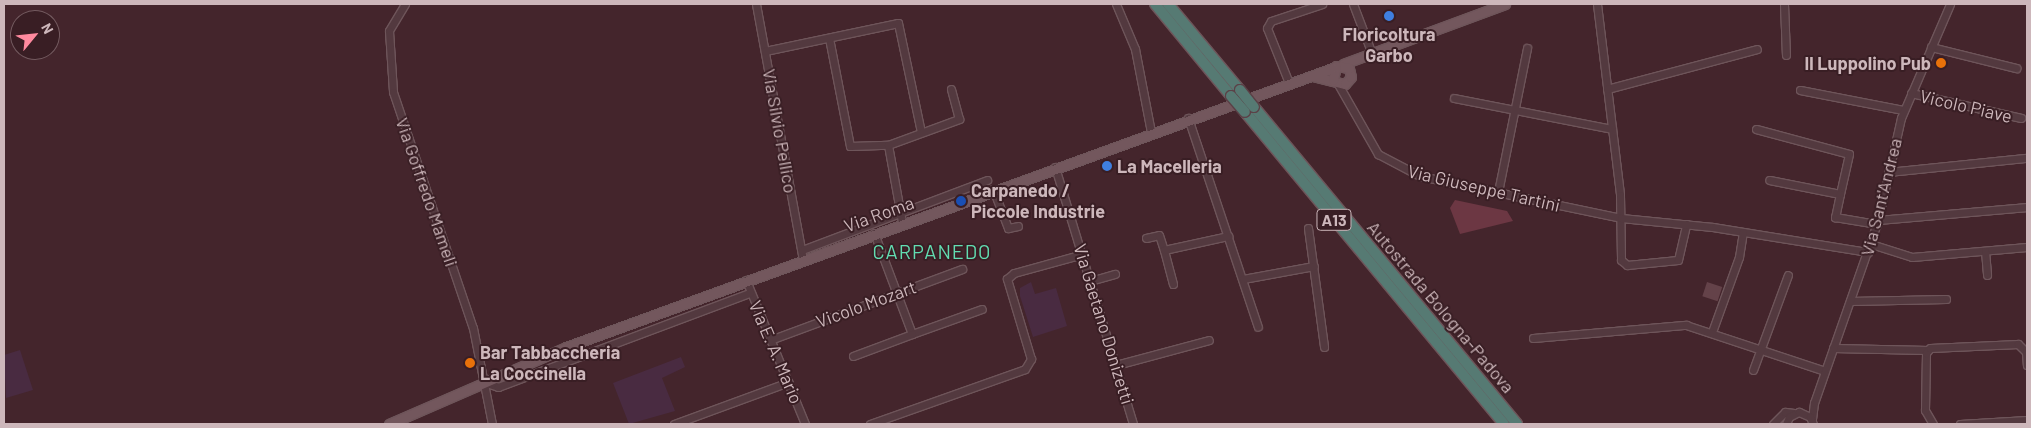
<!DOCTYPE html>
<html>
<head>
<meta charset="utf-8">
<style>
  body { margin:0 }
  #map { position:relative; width:2031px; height:428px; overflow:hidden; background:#44252c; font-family:Barlow,sans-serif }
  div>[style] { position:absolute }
  .green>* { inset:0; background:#492b41 }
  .water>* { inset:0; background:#6c3743 }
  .building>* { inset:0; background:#644249; transform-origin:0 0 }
  .roads { filter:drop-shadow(1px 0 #6e555a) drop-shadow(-1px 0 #6e555a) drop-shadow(0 1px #6e555a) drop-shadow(0 -1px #6e555a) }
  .minor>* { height:7px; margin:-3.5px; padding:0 3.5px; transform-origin:3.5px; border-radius:3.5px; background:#53393f }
  .major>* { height:9px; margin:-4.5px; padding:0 4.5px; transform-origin:4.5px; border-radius:4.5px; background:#73575d }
  .highway>* { height:10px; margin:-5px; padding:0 5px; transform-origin:5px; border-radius:5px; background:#567a73 }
  .bridges { filter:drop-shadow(1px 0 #5b4147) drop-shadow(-1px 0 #5b4147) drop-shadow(0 1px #5b4147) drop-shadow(0 -1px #5b4147) }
  .highway-bridge>* { height:10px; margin:-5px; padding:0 5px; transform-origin:5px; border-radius:5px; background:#567a73 }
  .dots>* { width:14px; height:14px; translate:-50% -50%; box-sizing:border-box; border:2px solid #391e24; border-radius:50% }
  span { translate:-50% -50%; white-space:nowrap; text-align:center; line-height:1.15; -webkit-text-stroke:4px #391e24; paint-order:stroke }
  .shield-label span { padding:1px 4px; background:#391e24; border:1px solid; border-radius:4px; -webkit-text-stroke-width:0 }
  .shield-label { font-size:16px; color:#cdb7bb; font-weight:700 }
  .poi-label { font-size:18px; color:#cdb7bb; font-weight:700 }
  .right { translate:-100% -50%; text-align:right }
  .left { translate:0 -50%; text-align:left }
  .street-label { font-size:18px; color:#cdb7bb }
  .quarter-label { font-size:20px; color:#62ddb1; letter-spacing:1px }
  .frame { position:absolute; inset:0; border:5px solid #cdb7bb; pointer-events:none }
  .north { position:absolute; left:10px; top:10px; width:50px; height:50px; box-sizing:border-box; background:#391e24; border:1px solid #745b60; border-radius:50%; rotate:62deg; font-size:14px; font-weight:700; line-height:20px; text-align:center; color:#cdb7bb }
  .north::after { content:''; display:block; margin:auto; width:18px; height:22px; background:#ff8a9f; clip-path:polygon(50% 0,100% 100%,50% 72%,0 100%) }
</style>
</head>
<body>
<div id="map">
  <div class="green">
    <i style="clip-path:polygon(1031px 282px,1035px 294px,1056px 288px,1067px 326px,1033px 337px,1020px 296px,1020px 288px)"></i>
    <i style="clip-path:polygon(20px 350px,33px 390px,6px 398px,4px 355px)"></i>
    <i style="clip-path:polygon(681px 357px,685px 367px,662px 378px,675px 411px,629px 424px,613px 383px)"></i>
  </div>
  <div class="water">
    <i style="clip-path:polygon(1455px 200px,1507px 211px,1513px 221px,1460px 234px,1450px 208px)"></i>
  </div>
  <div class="building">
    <i style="left:1707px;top:282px;width:16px;height:15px;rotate:18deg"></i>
  </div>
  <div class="roads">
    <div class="minor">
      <i style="left:405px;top:4px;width:31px;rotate:121deg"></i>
      <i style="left:389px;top:31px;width:61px;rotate:86.2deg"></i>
      <i style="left:393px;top:92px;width:249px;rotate:71.3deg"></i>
      <i style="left:473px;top:328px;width:98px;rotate:78.8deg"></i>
      <i style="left:756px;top:4px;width:259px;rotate:79.6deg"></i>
      <i style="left:1116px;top:4px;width:49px;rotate:67.1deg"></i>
      <i style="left:1135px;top:49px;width:85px;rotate:79.1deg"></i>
      <i style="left:1353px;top:4px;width:53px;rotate:69.2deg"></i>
      <i style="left:1597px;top:4px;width:192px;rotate:83.1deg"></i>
      <i style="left:1620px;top:195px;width:65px;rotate:89.1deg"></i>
      <i style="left:1621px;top:260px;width:8px;rotate:40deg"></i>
      <i style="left:1627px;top:265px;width:51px;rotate:-5.6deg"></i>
      <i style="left:1678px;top:260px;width:37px;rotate:-77deg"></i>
      <i style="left:1784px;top:4px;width:51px;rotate:87.8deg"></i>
      <i style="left:829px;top:38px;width:110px;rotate:79deg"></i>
      <i style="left:850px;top:146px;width:38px;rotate:-2deg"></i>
      <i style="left:888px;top:145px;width:78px;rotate:79.7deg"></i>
      <i style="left:1931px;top:47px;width:88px;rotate:13.9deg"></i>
      <i style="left:765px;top:51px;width:136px;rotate:-11.9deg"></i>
      <i style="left:898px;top:23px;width:111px;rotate:78.1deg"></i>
      <i style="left:1289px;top:83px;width:59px;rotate:-111.8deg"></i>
      <i style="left:1267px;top:28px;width:8px;rotate:-60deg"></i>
      <i style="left:1271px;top:21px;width:54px;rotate:-18.4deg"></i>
      <i style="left:1338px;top:84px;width:81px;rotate:60.3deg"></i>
      <i style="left:1378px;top:154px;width:47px;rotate:27.6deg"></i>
      <i style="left:1420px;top:176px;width:205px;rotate:11.8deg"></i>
      <i style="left:1621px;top:218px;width:92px;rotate:5.6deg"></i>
      <i style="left:1713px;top:227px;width:157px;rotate:9.2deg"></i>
      <i style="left:1607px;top:89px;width:155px;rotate:-14.9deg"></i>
      <i style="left:1800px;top:90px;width:105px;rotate:11deg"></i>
      <i style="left:1911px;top:93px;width:113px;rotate:12.8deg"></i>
      <i style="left:1454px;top:98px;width:161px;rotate:11.1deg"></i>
      <i style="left:1188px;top:118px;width:220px;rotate:71.5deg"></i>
      <i style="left:1756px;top:129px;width:96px;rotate:15deg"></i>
      <i style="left:1849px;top:154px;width:41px;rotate:102.7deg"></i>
      <i style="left:1840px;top:194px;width:72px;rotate:-168.8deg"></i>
      <i style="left:888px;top:145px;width:76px;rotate:-20.1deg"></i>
      <i style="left:959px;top:119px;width:31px;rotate:-105deg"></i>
      <i style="left:1055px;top:167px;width:269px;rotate:73.1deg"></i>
      <i style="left:1888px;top:172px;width:140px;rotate:-5.8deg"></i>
      <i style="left:993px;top:189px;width:42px;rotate:69deg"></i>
      <i style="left:1008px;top:228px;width:10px;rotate:-11deg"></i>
      <i style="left:1498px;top:192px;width:147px;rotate:-78.6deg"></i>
      <i style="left:1840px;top:194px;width:24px;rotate:102deg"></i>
      <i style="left:1835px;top:217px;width:43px;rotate:9.5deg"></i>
      <i style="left:1878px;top:220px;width:150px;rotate:-5deg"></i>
      <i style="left:1308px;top:228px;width:120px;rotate:82.3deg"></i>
      <i style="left:874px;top:233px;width:108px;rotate:69.4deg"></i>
      <i style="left:912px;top:334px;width:74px;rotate:-19.7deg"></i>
      <i style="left:1146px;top:238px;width:13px;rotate:-13deg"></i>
      <i style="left:1159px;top:235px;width:16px;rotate:72deg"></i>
      <i style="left:1871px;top:244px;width:43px;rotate:17.6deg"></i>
      <i style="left:1912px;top:257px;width:115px;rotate:-5deg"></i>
      <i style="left:802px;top:250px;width:198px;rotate:-20.7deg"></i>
      <i style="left:1985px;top:251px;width:24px;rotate:85deg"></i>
      <i style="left:1243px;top:279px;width:72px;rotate:-10.4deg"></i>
      <i style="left:746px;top:280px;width:156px;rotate:67.7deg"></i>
      <i style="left:1090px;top:281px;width:26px;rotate:-16deg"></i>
      <i style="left:1173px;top:284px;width:35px;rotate:-105deg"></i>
      <i style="left:1164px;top:250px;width:66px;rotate:-12.3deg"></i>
      <i style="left:1850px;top:301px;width:96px;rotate:-1.2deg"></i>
      <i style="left:1712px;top:332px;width:80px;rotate:-70.2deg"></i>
      <i style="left:1739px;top:257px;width:25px;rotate:-81deg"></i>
      <i style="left:1533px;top:338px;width:154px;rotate:-4.9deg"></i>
      <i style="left:1686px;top:325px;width:146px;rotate:18.3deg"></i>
      <i style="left:770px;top:340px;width:205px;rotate:-20.3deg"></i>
      <i style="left:1833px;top:348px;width:95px;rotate:1.2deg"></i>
      <i style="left:853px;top:356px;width:63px;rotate:-20.4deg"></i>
      <i style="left:1116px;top:365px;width:96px;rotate:-15deg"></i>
      <i style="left:1753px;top:370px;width:101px;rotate:-69.8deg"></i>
      <i style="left:483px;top:382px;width:16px;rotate:18deg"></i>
      <i style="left:498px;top:387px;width:269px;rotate:-20.5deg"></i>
      <i style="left:1812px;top:419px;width:16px;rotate:-83deg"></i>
      <i style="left:1814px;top:403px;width:194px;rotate:-70.7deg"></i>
      <i style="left:1878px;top:220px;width:105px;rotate:-77.3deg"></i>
      <i style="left:1901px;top:118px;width:124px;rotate:-66.7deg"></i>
      <i style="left:674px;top:424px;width:122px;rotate:-20.1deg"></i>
      <i style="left:870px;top:424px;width:164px;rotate:-19.5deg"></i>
      <i style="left:1025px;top:369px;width:12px;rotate:-59deg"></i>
      <i style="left:1031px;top:359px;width:84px;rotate:-106.7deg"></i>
      <i style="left:1007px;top:279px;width:9px;rotate:-41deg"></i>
      <i style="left:1014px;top:273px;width:72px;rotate:-15.4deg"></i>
      <i style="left:1773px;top:424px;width:17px;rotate:-45deg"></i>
      <i style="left:1785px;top:412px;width:9px;rotate:6deg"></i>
      <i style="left:1786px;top:424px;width:8px;rotate:-67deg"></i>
      <i style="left:1789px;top:417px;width:11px;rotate:-27deg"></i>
      <i style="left:1799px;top:412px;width:12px;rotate:24deg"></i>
      <i style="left:1810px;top:417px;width:8px;rotate:67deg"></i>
      <i style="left:1933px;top:424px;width:16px;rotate:-120deg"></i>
      <i style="left:1925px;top:410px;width:57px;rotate:-89deg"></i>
      <i style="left:1926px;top:353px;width:6px;rotate:-51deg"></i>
      <i style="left:1930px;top:348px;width:88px;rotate:-2.6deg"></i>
      <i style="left:2018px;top:344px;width:11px;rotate:45deg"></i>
      <i style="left:2026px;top:352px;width:13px;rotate:86deg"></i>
      <i style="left:1960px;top:424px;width:67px;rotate:-3.4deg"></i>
    </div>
    <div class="major">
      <i style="left:1343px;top:64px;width:173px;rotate:-20.3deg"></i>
      <i style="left:1312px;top:76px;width:34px;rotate:14deg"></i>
      <i style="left:1345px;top:84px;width:9px;rotate:-49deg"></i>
      <i style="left:1351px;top:77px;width:9px;rotate:-103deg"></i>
      <i style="left:1349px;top:68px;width:13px;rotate:-171deg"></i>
      <i style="left:1336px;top:66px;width:14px;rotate:102deg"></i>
      <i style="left:389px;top:424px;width:193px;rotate:-23.5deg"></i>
      <i style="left:566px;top:347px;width:816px;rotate:-19.99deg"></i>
    </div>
    <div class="highway">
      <i style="left:1155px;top:4px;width:119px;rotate:50.4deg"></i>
      <i style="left:1168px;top:4px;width:112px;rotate:50.1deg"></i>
      <i style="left:1254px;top:107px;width:412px;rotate:50.3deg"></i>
      <i style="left:1245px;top:112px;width:405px;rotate:50.3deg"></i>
    </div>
  </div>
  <div class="bridges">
    <div class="highway-bridge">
      <i style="left:1240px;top:90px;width:22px;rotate:51deg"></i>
      <i style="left:1231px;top:96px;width:21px;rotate:49deg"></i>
    </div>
  </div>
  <div class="dots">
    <i style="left:1389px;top:16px;background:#3f7fe0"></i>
    <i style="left:1941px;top:63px;background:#e8710a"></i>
    <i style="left:1107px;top:166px;background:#3f7fe0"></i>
    <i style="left:961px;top:201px;background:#1a4fb4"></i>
    <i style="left:470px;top:363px;background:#e8710a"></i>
  </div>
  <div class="shield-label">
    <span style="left:1334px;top:220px">A13</span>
  </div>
  <div class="poi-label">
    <span style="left:1389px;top:45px">Floricoltura<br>Garbo</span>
    <span class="right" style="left:1931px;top:63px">Il Luppolino Pub</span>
    <span class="left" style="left:1117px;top:166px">La Macelleria</span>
    <span class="left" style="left:971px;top:201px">Carpanedo /<br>Piccole Industrie</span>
    <span class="left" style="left:480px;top:363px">Bar Tabbaccheria<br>La Coccinella</span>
  </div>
  <div class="street-label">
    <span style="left:1966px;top:106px;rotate:13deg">Vicolo Piave</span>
    <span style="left:780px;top:131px;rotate:80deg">Via Silvio Pellico</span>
    <span style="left:1484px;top:188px;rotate:13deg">Via Giuseppe Tartini</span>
    <span style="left:427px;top:192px;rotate:71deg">Via Goffredo Mameli</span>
    <span style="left:1881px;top:197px;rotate:-76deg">Via Sant'Andrea</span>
    <span style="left:879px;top:214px;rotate:-20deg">Via Roma</span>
    <span style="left:866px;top:304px;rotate:-20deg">Vicolo Mozart</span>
    <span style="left:1441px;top:307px;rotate:50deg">Autostrada Bologna-Padova</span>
    <span style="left:1104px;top:324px;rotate:73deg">Via Gaetano Donizetti</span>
    <span style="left:776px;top:352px;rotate:67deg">Via E. A. Mario</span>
  </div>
  <div class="quarter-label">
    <span style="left:932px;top:251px">CARPANEDO</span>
  </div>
  <div class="frame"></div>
  <div class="north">N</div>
</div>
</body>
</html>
